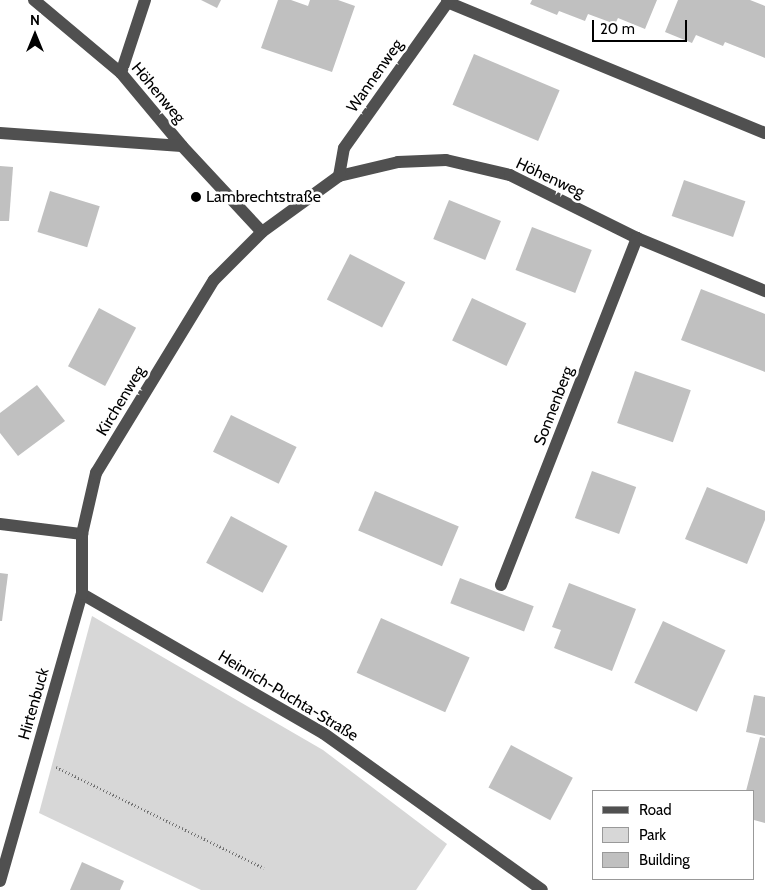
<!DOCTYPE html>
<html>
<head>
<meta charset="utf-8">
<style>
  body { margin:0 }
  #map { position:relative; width:765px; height:890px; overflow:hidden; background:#fff; font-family:Cabin,sans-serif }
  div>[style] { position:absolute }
  .green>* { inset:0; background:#d7d7d7 }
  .building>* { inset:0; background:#c0c0c0; transform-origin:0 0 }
  .path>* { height:3px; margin-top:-1.5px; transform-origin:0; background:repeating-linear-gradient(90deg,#727272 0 1px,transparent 0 3.5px) }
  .minor>* { height:12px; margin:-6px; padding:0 6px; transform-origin:6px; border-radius:6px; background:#505050 }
  .dots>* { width:14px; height:14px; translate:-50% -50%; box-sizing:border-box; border:2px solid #fff; border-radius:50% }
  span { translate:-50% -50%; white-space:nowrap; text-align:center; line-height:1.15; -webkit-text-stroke:5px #fff; paint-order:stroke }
  .street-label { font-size:16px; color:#000 }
  .poi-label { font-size:16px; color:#000 }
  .left { translate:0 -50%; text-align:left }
  .legend { position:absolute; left:592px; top:790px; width:162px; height:90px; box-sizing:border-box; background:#fff; border:1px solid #999; margin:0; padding:6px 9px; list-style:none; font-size:15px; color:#000 }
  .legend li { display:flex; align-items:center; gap:10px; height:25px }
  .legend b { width:25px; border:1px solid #999 }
  .north { position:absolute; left:10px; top:10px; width:50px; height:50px; -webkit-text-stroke:4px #fff; paint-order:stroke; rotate:0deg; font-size:14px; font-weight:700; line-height:20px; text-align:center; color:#000 }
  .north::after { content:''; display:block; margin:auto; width:18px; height:22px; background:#000; clip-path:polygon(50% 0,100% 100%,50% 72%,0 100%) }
  .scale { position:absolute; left:592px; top:20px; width:95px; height:22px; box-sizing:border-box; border:2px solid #000; border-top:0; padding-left:6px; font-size:15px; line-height:18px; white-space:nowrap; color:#000; -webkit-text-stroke:4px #fff; paint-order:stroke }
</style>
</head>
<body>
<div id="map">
  <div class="green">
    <i style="clip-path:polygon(92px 616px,323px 750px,447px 844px,416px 890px,201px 890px,39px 813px)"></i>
  </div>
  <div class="building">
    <i style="clip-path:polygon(201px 0,221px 0,217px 8px)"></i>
    <i style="clip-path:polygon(278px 0,291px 0,308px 6px,310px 0,338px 0,355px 6px,332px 72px,261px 48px)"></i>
    <i style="clip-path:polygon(532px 0,657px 0,645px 29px,618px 18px,615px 24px,588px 14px,585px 21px,559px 11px,557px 15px,530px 4px)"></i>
    <i style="clip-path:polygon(678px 0,750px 0,765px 6px,765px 58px,725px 42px,723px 46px,696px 35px,692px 43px,665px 32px)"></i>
    <i style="left:474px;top:54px;width:93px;height:55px;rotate:23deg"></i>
    <i style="clip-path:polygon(0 166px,13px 167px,9px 221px,0 221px)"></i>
    <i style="left:684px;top:180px;width:65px;height:38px;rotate:19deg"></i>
    <i style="left:50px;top:191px;width:52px;height:43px;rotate:17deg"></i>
    <i style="left:449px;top:200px;width:56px;height:42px;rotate:22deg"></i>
    <i style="left:532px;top:227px;width:64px;height:46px;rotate:21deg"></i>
    <i style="left:350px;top:254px;width:62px;height:51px;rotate:27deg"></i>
    <i style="clip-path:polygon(701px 289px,765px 314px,765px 372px,681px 340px)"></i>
    <i style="left:472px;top:298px;width:60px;height:47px;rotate:25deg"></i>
    <i style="left:99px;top:308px;width:42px;height:66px;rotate:28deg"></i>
    <i style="left:635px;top:371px;width:59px;height:55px;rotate:19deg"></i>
    <i style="clip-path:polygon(37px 385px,65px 421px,18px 456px,0 433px,0 413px)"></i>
    <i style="left:231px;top:415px;width:73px;height:41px;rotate:26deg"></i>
    <i style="left:592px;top:471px;width:47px;height:50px;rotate:20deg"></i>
    <i style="clip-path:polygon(707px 487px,765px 511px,765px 520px,747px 564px,685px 539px)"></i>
    <i style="left:375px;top:491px;width:91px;height:43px;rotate:23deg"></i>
    <i style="left:231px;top:516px;width:64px;height:53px;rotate:28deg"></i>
    <i style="clip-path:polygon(0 573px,8px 574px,2px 621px,0 621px)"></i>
    <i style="left:460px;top:578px;width:79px;height:27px;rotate:21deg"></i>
    <i style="clip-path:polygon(569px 583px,636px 609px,612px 671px,554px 648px,561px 630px,552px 627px)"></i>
    <i style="left:381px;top:618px;width:97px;height:60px;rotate:24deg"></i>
    <i style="left:663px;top:621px;width:69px;height:68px;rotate:25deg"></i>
    <i style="clip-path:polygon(754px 695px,765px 697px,765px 736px,746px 732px)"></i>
    <i style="clip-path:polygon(760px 737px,765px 738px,765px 823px,754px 820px,754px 791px,746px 791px)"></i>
    <i style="left:511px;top:745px;width:70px;height:48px;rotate:28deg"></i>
    <i style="clip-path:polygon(82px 862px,124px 881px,120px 890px,70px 890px)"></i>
  </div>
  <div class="path">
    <i style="left:56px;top:767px;width:231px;rotate:25.9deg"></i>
  </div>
  <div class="minor">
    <i style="left:34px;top:0;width:114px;rotate:40deg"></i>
    <i style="left:121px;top:73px;width:95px;rotate:50.1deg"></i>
    <i style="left:182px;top:146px;width:117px;rotate:47.1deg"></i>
    <i style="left:262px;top:232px;width:95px;rotate:-36deg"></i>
    <i style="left:339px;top:176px;width:61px;rotate:-13.3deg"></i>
    <i style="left:398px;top:162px;width:48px;rotate:-2.4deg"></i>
    <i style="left:446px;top:160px;width:66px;rotate:13.2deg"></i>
    <i style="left:510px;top:175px;width:142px;rotate:26.4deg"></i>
    <i style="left:637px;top:238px;width:139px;rotate:22.5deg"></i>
    <i style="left:447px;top:2px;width:344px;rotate:22.4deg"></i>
    <i style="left:121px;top:73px;width:77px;rotate:-71.8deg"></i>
    <i style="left:0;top:133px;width:182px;rotate:4.1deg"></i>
    <i style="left:339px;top:176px;width:28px;rotate:-80deg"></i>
    <i style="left:344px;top:148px;width:181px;rotate:-54.6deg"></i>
    <i style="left:0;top:524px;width:83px;rotate:7deg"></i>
    <i style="left:501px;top:585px;width:373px;rotate:-68.6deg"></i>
    <i style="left:82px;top:594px;width:278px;rotate:30deg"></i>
    <i style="left:323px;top:733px;width:269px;rotate:35.6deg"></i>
    <i style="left:0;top:881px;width:298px;rotate:-74.1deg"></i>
    <i style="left:82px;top:594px;width:60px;rotate:-90deg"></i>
    <i style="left:82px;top:534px;width:63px;rotate:-77.1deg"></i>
    <i style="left:96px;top:473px;width:226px;rotate:-58.6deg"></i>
    <i style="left:214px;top:280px;width:68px;rotate:-45deg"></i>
  </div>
  <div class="dots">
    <i style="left:196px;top:197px;background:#000"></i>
  </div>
  <div class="street-label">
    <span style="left:375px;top:76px;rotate:-55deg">Wannenweg</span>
    <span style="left:158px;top:93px;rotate:50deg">Höhenweg</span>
    <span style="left:550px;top:178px;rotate:25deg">Höhenweg</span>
    <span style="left:121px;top:401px;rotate:-59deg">Kirchenweg</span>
    <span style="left:554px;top:406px;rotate:-69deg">Sonnenberg</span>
    <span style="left:288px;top:696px;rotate:31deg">Heinrich-Puchta-Straße</span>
    <span style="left:34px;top:704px;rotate:-74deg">Hirtenbuck</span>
  </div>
  <div class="poi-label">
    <span class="left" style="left:206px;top:197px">Lambrechtstraße</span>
  </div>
  <ul class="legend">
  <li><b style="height:6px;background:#505050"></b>Road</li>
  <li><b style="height:14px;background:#d7d7d7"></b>Park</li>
  <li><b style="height:14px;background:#c0c0c0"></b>Building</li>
  </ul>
  <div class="north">N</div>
  <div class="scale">20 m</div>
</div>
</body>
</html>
